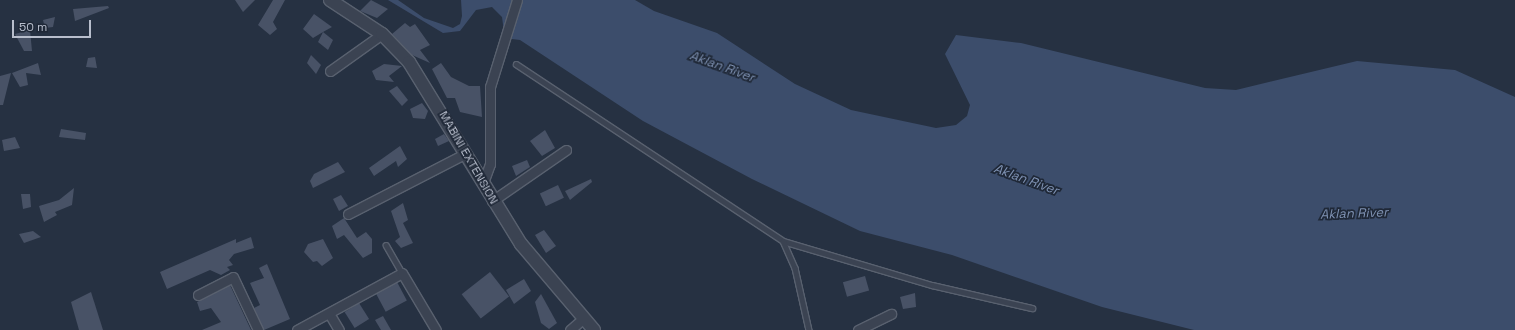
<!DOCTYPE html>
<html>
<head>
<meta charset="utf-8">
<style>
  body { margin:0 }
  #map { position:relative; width:1515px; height:330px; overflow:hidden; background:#263142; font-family:"Space Grotesk",sans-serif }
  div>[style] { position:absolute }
  .water>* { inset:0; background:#3c4d6b }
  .building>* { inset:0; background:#485266; transform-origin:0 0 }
  .roads { filter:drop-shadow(1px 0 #59616f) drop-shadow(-1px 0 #59616f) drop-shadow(0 1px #59616f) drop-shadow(0 -1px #59616f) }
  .service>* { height:4.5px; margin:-2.25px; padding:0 2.25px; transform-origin:2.25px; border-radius:2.25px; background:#3b4352 }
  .minor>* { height:9px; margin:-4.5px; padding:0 4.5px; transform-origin:4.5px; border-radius:4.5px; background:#3b4352 }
  .tertiary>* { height:12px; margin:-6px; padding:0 6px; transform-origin:6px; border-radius:6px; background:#3b4352 }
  span { translate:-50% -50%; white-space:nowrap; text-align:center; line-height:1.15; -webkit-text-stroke:3.5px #1f2837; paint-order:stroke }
  .street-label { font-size:12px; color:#b8becc }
  .water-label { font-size:13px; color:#7f92b3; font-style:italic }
  .scale { position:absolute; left:12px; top:20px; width:79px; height:18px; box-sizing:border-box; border:2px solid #b8becc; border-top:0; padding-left:5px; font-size:12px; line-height:14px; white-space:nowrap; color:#b8becc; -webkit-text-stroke:3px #1f2837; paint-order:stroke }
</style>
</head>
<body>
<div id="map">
  <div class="water">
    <i style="clip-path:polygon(388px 0,398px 0,424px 18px,453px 28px,460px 24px,462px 16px,461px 0,635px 0,654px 11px,717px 33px,795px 84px,851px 110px,936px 128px,956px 125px,967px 116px,970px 105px,945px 54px,956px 35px,1021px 43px,1205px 88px,1236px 90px,1357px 61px,1455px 70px,1515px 97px,1515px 330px,1194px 330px,1102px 307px,952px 255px,860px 231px,752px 179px,643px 121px,520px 40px,512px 39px,504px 32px,502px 17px,492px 7px,476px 10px,460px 31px,443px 33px)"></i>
  </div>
  <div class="building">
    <i style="clip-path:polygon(235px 0,255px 0,243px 12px)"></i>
    <i style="clip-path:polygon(273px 0,285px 0,273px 22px,277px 29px,270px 35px,258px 25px)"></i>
    <i style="clip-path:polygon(371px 0,388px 9px,377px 18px,360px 11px)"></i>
    <i style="clip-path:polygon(108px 6px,109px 8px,75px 21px,73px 9px)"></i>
    <i style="clip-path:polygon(314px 14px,332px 27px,323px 32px,333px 40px,328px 50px,318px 42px,323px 32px,313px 38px,303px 29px)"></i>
    <i style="clip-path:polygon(55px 17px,53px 27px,45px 28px,43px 20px)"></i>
    <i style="clip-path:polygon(405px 23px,410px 27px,415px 24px,430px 45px,420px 50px,430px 63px,412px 55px,392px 34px)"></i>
    <i style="clip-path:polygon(30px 30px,32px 51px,24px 51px,15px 34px)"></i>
    <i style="clip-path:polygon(311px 55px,321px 65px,316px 74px,307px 63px)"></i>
    <i style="clip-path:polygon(95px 57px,97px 68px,86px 67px,88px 58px)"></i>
    <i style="clip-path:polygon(38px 63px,41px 75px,26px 73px,28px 85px,20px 87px,12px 73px)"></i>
    <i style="clip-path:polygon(441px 63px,451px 77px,469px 86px,480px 86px,482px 117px,460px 112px,455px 98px,447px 98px,432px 69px)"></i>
    <i style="clip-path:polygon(384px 64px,402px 66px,389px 76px,394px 82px,376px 80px,372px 71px)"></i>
    <i style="clip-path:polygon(11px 73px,3px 105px,0 105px,0 76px)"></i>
    <i style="clip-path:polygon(397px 86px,408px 100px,402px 106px,389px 91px)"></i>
    <i style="clip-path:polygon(422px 103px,428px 111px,425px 119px,413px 118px,410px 109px)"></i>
    <i style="clip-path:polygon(61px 129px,86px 133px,85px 140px,59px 137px)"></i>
    <i style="clip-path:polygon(545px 130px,555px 148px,542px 156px,530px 141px)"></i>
    <i style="clip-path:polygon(444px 134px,449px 141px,438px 146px,435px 139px)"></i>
    <i style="clip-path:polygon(15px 137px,20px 148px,4px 151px,2px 140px)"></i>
    <i style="clip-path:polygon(400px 146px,407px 159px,398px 167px,396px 161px,374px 176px,369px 168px)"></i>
    <i style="clip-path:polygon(527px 160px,530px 167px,516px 176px,512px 166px)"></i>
    <i style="clip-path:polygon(338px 162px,345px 172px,313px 188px,310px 181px,314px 174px)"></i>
    <i style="clip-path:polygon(591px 179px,592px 182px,570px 200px,565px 191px)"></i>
    <i style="left:558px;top:185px;width:14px;height:20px;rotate:65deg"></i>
    <i style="clip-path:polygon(74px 188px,72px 205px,55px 212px,57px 215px,44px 222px,39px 206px,59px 200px)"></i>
    <i style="clip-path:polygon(21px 194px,30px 194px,31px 207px,23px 209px)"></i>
    <i style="clip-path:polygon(341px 195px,348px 206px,339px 211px,333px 199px)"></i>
    <i style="clip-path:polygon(403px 203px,408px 220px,403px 223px,413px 243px,401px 248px,395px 241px,400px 237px,391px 211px)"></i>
    <i style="clip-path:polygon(344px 218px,357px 238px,366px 232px,372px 239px,372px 253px,363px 258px,344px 235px,337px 239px,332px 226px)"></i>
    <i style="clip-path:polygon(544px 230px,556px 246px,546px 253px,535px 235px)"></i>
    <i style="clip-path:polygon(33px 231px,41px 237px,24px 243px,19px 234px)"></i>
    <i style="clip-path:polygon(251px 237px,254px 248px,234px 254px,229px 260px,233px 265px,227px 267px,230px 270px,221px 275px,210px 270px,167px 289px,160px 272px,236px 239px,236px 243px)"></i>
    <i style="clip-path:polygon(323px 239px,333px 258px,322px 266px,317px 261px,313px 262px,304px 252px,308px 244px)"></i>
    <i style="clip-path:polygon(267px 264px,290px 319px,264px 330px,254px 308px,260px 305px,250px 283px,264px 278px,259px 268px)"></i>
    <i style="left:490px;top:272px;width:31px;height:36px;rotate:52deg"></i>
    <i style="left:865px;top:276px;width:15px;height:23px;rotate:74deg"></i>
    <i style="clip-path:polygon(524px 279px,531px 291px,514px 304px,506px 290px)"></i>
    <i style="left:397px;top:282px;width:21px;height:24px;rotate:62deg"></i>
    <i style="clip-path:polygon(230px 285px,251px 330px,202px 330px,221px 322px,211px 308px,200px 311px,197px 302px)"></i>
    <i style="clip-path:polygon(91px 292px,103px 330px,79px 330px,71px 302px)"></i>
    <i style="clip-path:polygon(915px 293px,916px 307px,903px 309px,900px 297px)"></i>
    <i style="clip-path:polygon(541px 294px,557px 323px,549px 329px,541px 323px,535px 302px)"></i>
    <i style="left:359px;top:303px;width:19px;height:17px;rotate:58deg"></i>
    <i style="clip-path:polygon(383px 316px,391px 330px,381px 330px,375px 320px)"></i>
  </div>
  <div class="roads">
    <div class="service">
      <i style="left:516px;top:64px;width:320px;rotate:33.5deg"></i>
      <i style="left:783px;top:241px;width:155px;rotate:16.5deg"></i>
      <i style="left:932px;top:285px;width:103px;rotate:13deg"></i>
      <i style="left:783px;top:241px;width:30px;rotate:66deg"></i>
      <i style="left:795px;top:268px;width:64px;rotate:77.3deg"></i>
      <i style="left:386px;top:245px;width:32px;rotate:60deg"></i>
    </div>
    <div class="minor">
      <i style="left:330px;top:71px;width:64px;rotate:-35.4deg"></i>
      <i style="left:483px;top:183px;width:20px;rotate:-70deg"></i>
      <i style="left:490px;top:164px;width:77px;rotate:-90deg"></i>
      <i style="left:490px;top:87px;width:91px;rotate:-72.8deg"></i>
      <i style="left:492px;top:201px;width:90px;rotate:-34.6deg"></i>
      <i style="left:348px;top:214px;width:131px;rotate:-27.3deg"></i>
      <i style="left:198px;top:295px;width:39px;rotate:-27deg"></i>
      <i style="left:233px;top:277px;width:59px;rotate:64.7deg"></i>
      <i style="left:330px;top:315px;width:17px;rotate:59deg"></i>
      <i style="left:297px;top:330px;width:119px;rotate:-28.5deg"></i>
      <i style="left:402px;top:273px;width:66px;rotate:59.2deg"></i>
      <i style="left:570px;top:330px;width:18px;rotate:-41deg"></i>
      <i style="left:858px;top:330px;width:37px;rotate:-26deg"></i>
    </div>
    <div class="tertiary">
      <i style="left:330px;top:0;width:62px;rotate:33.2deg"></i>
      <i style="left:382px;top:34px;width:39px;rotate:46deg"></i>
      <i style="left:409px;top:62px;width:214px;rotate:58.4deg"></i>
      <i style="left:521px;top:244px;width:113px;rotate:49.7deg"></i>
    </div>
  </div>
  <div class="street-label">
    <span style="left:468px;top:158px;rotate:60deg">MABINI EXTENSION</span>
  </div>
  <div class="water-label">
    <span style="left:722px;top:67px;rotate:20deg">Aklan River</span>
    <span style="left:1026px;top:180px;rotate:20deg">Aklan River</span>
    <span style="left:1354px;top:214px;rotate:-2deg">Aklan River</span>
  </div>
  <div class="scale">50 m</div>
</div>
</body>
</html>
